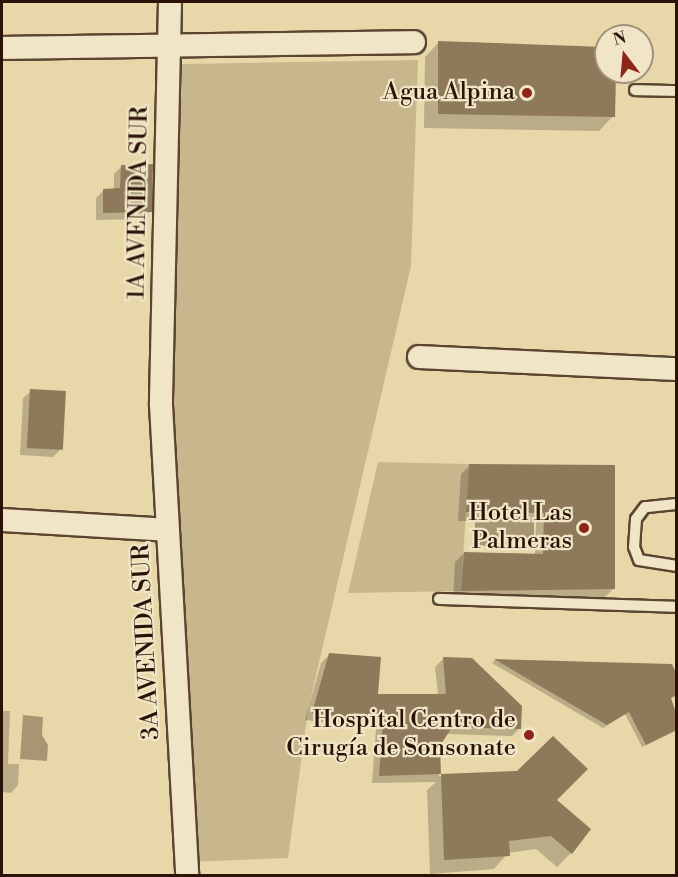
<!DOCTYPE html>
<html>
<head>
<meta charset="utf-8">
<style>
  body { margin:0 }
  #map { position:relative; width:678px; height:877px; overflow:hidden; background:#e8d8a9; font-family:"Libre Bodoni",serif }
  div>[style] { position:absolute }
  .green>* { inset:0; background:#c8b68d }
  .water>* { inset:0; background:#a89572; transform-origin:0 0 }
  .shadow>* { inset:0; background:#0003 }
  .building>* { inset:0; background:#8e795b; transform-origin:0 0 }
  .roads { filter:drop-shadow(2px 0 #5b4430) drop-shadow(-2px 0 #5b4430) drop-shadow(0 2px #5b4430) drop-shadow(0 -2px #5b4430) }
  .service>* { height:10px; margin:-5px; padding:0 5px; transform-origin:5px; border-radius:5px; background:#f0e6c7 }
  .minor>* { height:22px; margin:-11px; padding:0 11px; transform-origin:11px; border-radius:11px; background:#f0e6c7 }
  .dots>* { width:16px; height:16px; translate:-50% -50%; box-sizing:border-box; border:3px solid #f0e6c7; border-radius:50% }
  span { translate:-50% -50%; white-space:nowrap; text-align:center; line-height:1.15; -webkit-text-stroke:4.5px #f0e6c7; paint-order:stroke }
  .poi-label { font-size:24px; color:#2c1207 }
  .right { translate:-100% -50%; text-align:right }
  .street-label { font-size:24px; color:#2c1207 }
  .frame { position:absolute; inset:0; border:3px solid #2c1207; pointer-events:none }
  .north { position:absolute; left:594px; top:24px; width:60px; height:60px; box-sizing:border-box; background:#f0e6c7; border:2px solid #a2917a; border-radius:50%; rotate:344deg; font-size:16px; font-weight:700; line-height:24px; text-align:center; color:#2c1207 }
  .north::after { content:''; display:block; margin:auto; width:21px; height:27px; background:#8f2418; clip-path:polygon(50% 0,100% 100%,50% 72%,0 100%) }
</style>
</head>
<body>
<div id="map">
  <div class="green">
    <i style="clip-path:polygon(418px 60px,411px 266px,308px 710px,288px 858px,186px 862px,161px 405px,173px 404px,182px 64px)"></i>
    <i style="clip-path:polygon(378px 462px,469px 464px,461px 591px,348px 593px)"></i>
  </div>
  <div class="water">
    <i style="left:475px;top:518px;width:59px;height:28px"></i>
    <i style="clip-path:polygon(23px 715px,43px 717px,42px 735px,48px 745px,47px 761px,20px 759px)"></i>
  </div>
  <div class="shadow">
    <i style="clip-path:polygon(439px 42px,606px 48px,606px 72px,614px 72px,613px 116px,599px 131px,424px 128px,425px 57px)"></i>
    <i style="clip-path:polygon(122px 166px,150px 211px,143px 219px,96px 220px,96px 198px,104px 190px,114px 190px,114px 174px)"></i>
    <i style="clip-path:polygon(31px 391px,61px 449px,53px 457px,20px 455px,23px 398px)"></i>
    <i style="clip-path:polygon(470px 465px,613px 467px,613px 589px,604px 598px,453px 599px,455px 562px,464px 553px,535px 555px,536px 521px,458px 521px,461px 474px)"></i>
    <i style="clip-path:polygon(330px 654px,376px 696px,438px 695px,435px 667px,443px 659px,472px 660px,520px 728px,512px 736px,445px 734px,439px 746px,439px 776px,518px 772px,555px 801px,571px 853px,557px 867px,536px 849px,508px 853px,494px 869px,430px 874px,427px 790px,436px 782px,372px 783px,376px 729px,305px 720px,321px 663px)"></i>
    <i style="clip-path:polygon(495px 660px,671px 666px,676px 676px,676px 696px,669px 699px,676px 731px,642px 747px,625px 714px,603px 728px,492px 663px)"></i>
    <i style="clip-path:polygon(2px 711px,10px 711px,8px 764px,19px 764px,18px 785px,11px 793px,2px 792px)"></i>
  </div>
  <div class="building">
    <i style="clip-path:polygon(438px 41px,606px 47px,606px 72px,616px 72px,615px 117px,438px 114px)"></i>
    <i style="clip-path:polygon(153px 164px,152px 212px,103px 213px,103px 189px,120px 188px,121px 165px)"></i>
    <i style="left:30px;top:389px;width:36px;height:59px;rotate:3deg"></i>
    <i style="clip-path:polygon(469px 464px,615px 465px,615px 589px,461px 591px,464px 552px,543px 554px,544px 513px,466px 512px)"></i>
    <i style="clip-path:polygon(329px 653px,381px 657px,378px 694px,446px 694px,443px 657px,472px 658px,522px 706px,521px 729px,452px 727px,440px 746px,441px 774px,379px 776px,383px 721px,312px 713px)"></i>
    <i style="clip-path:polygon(494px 659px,672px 664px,676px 673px,676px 695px,671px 698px,676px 713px,676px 730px,646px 745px,629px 712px,607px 725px)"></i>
    <i style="clip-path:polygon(553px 736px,588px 769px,557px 800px,591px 829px,572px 854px,551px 836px,509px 841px,510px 856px,444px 860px,441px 774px,517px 771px)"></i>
  </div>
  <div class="roads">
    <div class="service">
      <i style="left:635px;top:90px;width:41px;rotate:1.4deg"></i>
      <i style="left:676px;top:504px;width:31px;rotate:174deg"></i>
      <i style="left:645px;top:507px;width:15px;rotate:127deg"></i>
      <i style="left:636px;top:519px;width:28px;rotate:94deg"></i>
      <i style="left:634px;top:547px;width:14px;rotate:69deg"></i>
      <i style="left:639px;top:560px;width:37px;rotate:9deg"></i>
      <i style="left:439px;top:599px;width:237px;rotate:1.9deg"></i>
    </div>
    <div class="minor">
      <i style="left:170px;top:2px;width:403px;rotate:91.3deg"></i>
      <i style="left:161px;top:405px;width:472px;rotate:86.8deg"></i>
      <i style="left:2px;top:48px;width:412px;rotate:-0.8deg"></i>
      <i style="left:419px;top:357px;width:257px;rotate:2.7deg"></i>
      <i style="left:2px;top:520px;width:166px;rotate:3.4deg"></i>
    </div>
  </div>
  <div class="dots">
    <i style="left:527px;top:93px;background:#8f2418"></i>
    <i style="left:584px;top:528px;background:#8f2418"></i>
    <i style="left:529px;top:735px;background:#8f2418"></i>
  </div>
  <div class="poi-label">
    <span class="right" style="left:515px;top:93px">Agua Alpina</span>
    <span class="right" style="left:572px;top:528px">Hotel Las<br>Palmeras</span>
    <span class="right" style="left:516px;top:735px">Hospital Centro de<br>Cirugía de Sonsonate</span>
  </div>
  <div class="street-label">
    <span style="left:139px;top:203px;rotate:-89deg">1A AVENIDA SUR</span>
    <span style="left:147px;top:642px;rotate:-93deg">3A AVENIDA SUR</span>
  </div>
  <div class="frame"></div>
  <div class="north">N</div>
</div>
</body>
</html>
